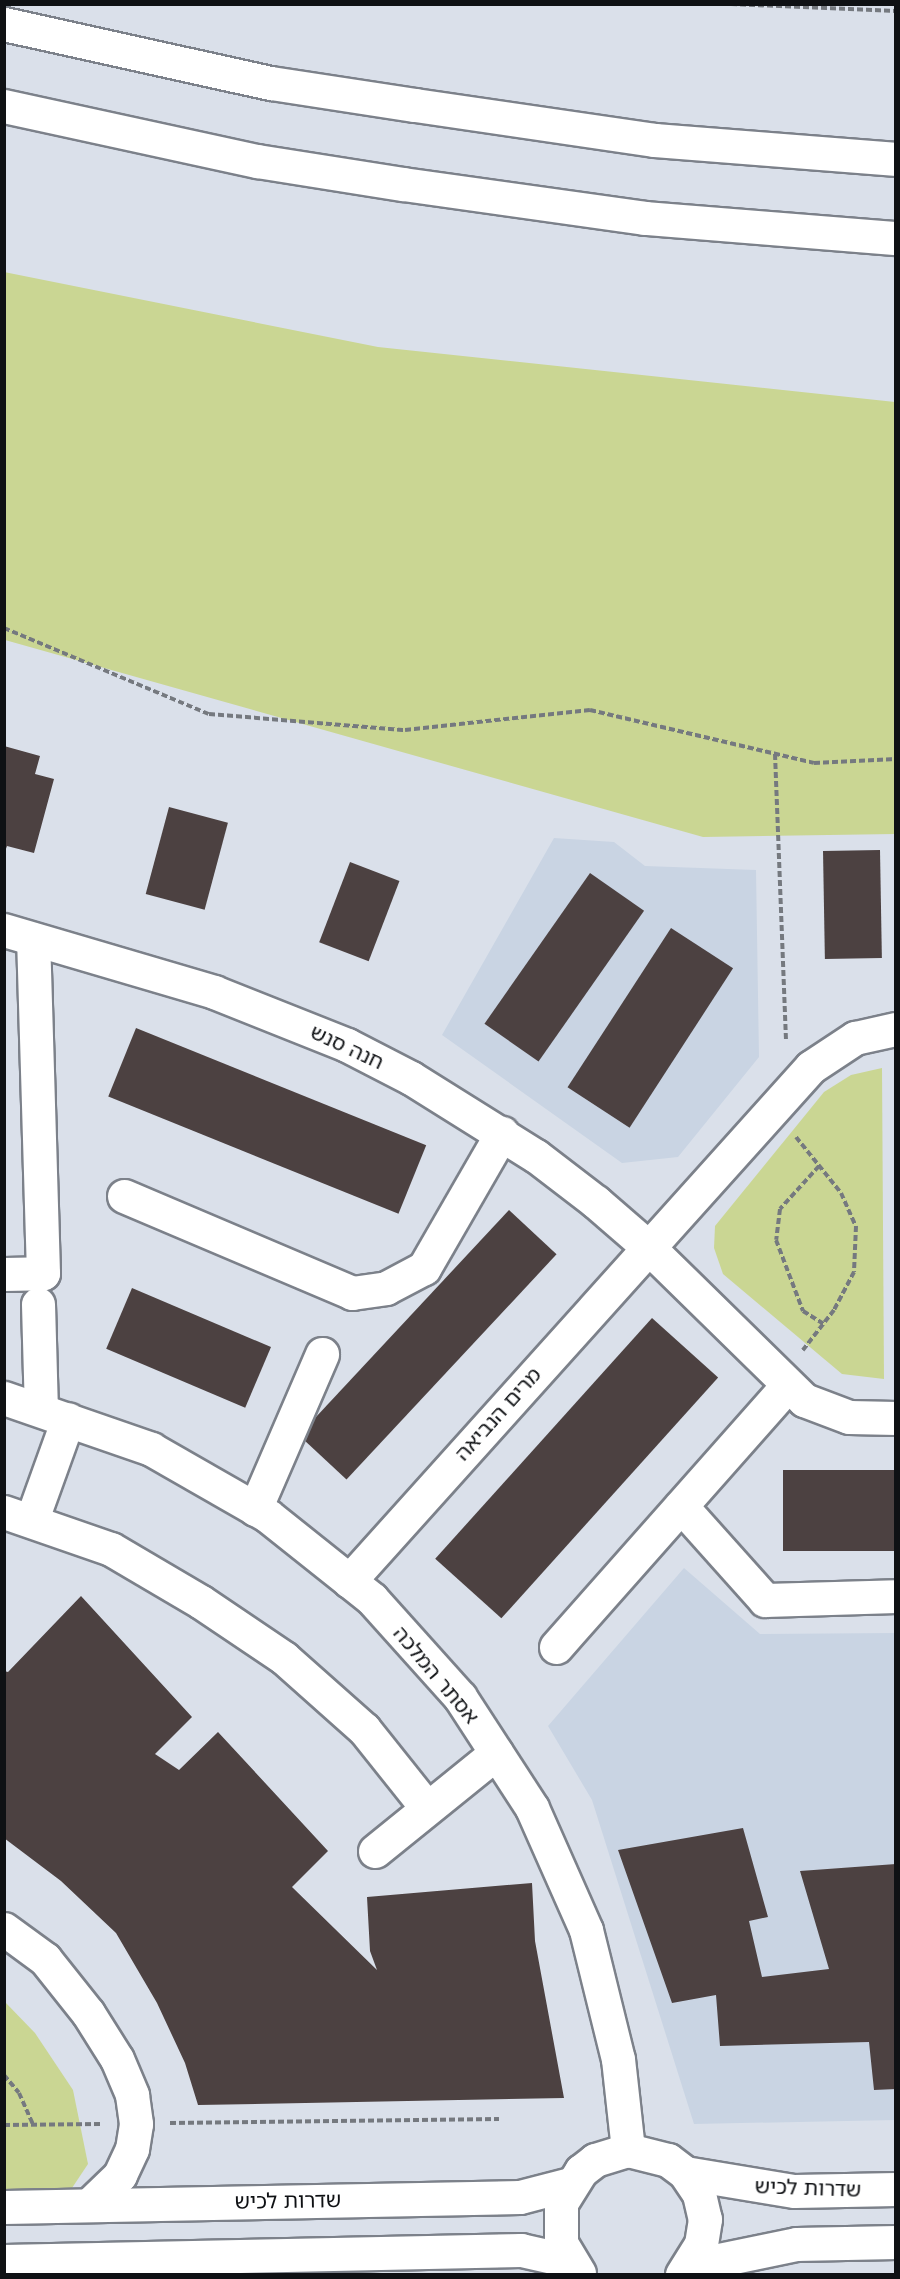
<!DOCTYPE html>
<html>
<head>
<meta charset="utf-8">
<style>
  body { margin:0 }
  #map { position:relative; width:900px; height:2279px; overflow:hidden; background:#dae0ea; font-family:Jost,"Noto Sans Hebrew",sans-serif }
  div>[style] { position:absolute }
  .built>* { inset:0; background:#c9d4e3 }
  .green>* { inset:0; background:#cad693 }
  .building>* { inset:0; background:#4c4141; transform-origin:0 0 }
  .path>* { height:4px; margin-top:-2px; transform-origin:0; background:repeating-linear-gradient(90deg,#75797f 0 6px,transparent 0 9px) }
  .roads { filter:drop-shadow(2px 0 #7c818a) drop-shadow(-2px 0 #7c818a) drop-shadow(0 2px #7c818a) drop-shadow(0 -2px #7c818a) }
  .minor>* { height:33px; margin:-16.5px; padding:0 16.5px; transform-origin:16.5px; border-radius:16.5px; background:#fff }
  .highway>* { height:33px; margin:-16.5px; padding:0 16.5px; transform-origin:16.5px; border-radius:16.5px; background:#fff }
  span { translate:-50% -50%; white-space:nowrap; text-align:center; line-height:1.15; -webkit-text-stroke:6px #fff; paint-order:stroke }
  .street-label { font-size:21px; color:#0f1114 }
  .frame { position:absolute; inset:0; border:6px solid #0f1114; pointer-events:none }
</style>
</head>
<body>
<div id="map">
  <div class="built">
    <i style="clip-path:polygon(554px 838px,614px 842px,645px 866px,756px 870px,759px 1057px,678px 1157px,622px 1163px,442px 1035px)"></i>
    <i style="clip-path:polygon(684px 1568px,760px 1634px,895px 1633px,895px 2120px,694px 2124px,592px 1800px,548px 1726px)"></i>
  </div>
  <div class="green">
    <i style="clip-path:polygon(4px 272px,378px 347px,895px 402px,895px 834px,703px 837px,5px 640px)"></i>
    <i style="clip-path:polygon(882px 1068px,884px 1379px,842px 1374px,723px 1274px,714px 1248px,715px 1226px,824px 1092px,851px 1075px)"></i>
    <i style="clip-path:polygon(4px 2001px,35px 2033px,73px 2090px,88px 2164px,70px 2191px,5px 2189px)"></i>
  </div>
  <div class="building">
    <i style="clip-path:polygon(4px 746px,40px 756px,35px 774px,54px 779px,34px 853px,7px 846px,4px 854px)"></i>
    <i style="left:169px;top:807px;width:61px;height:90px;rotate:15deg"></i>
    <i style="left:880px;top:850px;width:108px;height:57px;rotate:89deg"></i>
    <i style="left:350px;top:862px;width:53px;height:86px;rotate:21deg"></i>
    <i style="left:590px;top:873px;width:66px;height:184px;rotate:35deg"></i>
    <i style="left:671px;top:928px;width:74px;height:190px;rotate:33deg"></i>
    <i style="left:136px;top:1028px;width:313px;height:74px;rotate:22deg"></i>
    <i style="left:509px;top:1210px;width:65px;height:308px;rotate:43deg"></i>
    <i style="left:132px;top:1288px;width:151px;height:66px;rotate:23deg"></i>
    <i style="left:652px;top:1318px;width:89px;height:324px;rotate:42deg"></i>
    <i style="left:896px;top:1470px;width:81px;height:113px;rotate:90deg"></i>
    <i style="clip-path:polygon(81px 1596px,192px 1717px,155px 1754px,179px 1770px,218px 1732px,328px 1851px,292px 1887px,377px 1970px,370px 1951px,367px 1897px,532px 1883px,535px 1941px,564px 2098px,198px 2105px,185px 2063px,157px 2003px,116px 1933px,61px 1881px,4px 1838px,4px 1671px,8px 1672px)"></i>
    <i style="clip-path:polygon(743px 1828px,768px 1917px,749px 1921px,762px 1977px,829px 1969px,800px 1871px,896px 1864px,896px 2089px,874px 2090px,869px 2042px,720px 2046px,716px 1995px,672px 2003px,618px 1850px)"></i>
  </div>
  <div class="path">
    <i style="left:731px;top:4px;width:165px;rotate:2.4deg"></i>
    <i style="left:4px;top:628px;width:222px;rotate:22.8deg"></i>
    <i style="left:209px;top:714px;width:197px;rotate:4.7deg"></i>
    <i style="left:405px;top:730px;width:186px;rotate:-6.2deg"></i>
    <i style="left:590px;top:710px;width:230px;rotate:13.3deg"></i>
    <i style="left:814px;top:763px;width:82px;rotate:-2.8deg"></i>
    <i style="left:775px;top:754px;width:287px;rotate:87.8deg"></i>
    <i style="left:796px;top:1137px;width:72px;rotate:51.2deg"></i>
    <i style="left:841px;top:1193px;width:36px;rotate:66deg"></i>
    <i style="left:856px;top:1226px;width:46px;rotate:92.5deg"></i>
    <i style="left:854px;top:1272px;width:43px;rotate:117.8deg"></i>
    <i style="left:834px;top:1310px;width:51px;rotate:127.8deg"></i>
    <i style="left:819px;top:1166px;width:58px;rotate:132.2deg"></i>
    <i style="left:780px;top:1209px;width:31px;rotate:97deg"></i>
    <i style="left:776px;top:1240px;width:76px;rotate:69.2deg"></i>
    <i style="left:803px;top:1311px;width:25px;rotate:32deg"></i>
    <i style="left:4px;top:2075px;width:23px;rotate:50deg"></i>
    <i style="left:19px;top:2093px;width:35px;rotate:66deg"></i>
    <i style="left:170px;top:2123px;width:329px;rotate:-0.7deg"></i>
    <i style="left:4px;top:2125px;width:96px;rotate:-0.6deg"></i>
  </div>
  <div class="roads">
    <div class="minor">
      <i style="left:4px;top:930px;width:219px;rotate:16.4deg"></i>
      <i style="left:214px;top:992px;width:143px;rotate:21.7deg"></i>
      <i style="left:347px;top:1045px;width:72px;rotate:27.3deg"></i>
      <i style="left:411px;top:1078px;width:147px;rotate:32deg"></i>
      <i style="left:536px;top:1156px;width:76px;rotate:37.5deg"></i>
      <i style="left:596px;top:1202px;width:69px;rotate:40.9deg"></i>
      <i style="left:648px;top:1247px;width:219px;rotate:44.4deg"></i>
      <i style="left:804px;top:1400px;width:48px;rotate:20.7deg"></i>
      <i style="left:849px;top:1417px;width:47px;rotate:1.2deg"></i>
      <i style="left:124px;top:1196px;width:248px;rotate:23deg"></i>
      <i style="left:352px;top:1293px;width:34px;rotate:-8deg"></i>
      <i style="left:386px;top:1288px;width:43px;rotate:-27.8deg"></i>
      <i style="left:424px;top:1268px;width:156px;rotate:-60deg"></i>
      <i style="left:4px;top:1274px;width:39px;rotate:-1deg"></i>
      <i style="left:43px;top:1273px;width:334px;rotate:-91.7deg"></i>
      <i style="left:38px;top:1304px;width:105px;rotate:88.4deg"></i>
      <i style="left:4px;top:1398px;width:156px;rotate:19.1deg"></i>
      <i style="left:151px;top:1449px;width:135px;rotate:29.8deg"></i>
      <i style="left:268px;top:1516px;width:133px;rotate:38.6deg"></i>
      <i style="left:372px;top:1599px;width:132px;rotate:48.1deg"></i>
      <i style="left:460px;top:1697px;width:132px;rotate:57deg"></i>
      <i style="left:532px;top:1808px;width:133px;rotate:66.1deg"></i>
      <i style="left:586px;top:1930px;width:133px;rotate:76.1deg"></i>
      <i style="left:618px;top:2059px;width:92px;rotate:83.7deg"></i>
      <i style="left:681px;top:1506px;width:126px;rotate:48.2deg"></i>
      <i style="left:765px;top:1600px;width:131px;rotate:-1.7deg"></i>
      <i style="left:255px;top:1509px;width:169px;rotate:-66.6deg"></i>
      <i style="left:4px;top:1512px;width:113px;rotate:19.1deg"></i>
      <i style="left:111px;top:1549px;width:104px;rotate:30.5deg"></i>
      <i style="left:201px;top:1602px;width:100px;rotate:34deg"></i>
      <i style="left:284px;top:1658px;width:107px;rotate:41.6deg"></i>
      <i style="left:364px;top:1729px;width:101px;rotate:51.4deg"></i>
      <i style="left:32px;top:1519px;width:106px;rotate:-70.2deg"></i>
      <i style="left:349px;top:1581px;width:691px;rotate:-48.05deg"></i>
      <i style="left:811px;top:1067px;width:53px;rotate:-33.4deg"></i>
      <i style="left:855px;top:1038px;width:42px;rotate:-12.4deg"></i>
      <i style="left:556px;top:1647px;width:349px;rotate:-48.5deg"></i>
      <i style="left:375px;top:1851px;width:156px;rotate:-39deg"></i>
      <i style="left:4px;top:1929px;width:51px;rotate:36.2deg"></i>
      <i style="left:45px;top:1959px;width:69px;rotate:51.5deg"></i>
      <i style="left:88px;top:2013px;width:54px;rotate:57.8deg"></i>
      <i style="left:117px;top:2059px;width:39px;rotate:67deg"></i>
      <i style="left:132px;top:2095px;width:29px;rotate:82deg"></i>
      <i style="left:136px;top:2124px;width:25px;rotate:99deg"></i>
      <i style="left:132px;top:2149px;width:29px;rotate:115deg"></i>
      <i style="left:120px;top:2175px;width:43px;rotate:135.9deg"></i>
      <i style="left:685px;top:2173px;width:110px;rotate:9.4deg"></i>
      <i style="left:794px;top:2191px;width:102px;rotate:-1.1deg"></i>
      <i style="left:4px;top:2207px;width:516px;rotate:-1.11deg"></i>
      <i style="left:520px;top:2197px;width:52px;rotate:-14.6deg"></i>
      <i style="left:4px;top:2261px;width:517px;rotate:-1.22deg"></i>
      <i style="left:521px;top:2250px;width:50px;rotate:12.7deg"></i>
      <i style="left:690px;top:2266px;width:108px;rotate:-11.7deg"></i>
      <i style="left:796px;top:2244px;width:100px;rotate:-1.1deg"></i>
      <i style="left:579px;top:2273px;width:35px;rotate:-121deg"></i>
      <i style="left:561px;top:2243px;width:40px;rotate:-90deg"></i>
      <i style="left:561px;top:2203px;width:38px;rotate:-58deg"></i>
      <i style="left:581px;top:2171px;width:18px;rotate:-38deg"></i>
      <i style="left:595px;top:2160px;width:34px;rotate:-17deg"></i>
      <i style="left:628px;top:2150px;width:41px;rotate:14deg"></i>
      <i style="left:668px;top:2160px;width:21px;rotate:37deg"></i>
      <i style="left:685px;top:2173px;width:25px;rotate:56deg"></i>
      <i style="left:699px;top:2194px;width:26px;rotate:77deg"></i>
      <i style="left:705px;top:2219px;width:25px;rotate:99deg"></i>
      <i style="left:701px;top:2244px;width:36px;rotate:122deg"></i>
    </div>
    <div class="highway">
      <i style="left:4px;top:24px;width:273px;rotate:12.5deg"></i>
      <i style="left:271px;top:83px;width:146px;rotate:8.7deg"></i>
      <i style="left:415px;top:105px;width:243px;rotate:8.3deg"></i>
      <i style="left:655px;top:140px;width:242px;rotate:4.5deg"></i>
      <i style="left:4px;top:106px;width:259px;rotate:12.3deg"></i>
      <i style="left:257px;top:161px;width:148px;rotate:9deg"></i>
      <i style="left:403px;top:184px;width:244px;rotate:8deg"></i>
      <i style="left:645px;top:218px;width:252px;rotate:4.6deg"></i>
    </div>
  </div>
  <div class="street-label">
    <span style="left:347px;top:1047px;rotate:25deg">חנה סנש</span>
    <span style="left:498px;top:1414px;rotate:-48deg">מרים הנביאה</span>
    <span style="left:436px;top:1675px;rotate:50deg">אסתר המלכה</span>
    <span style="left:808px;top:2188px;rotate:2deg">שדרות לכיש</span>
    <span style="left:288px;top:2201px;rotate:-1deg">שדרות לכיש</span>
  </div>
  <div class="frame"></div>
</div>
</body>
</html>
